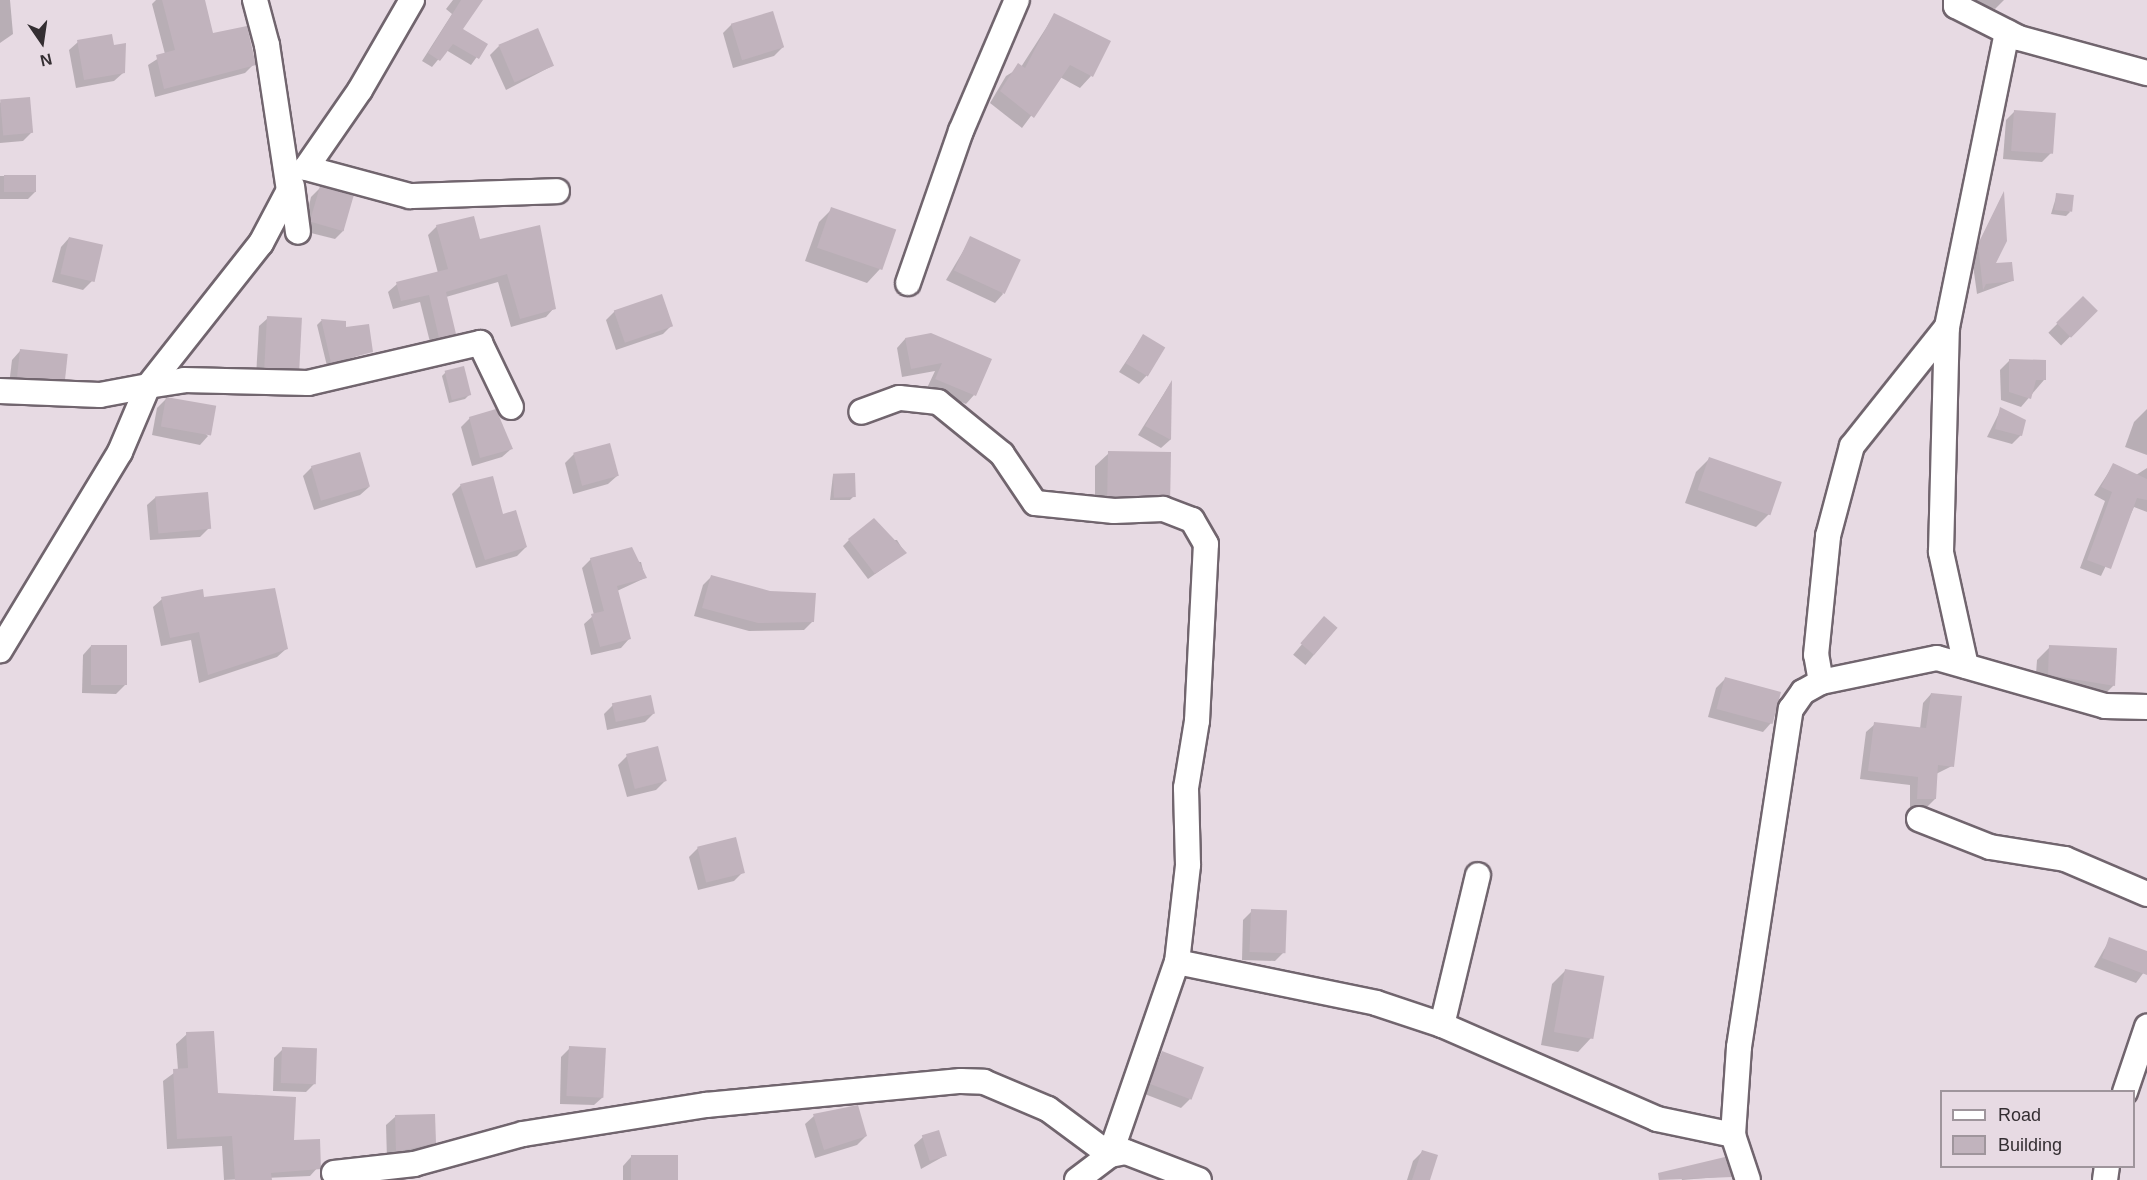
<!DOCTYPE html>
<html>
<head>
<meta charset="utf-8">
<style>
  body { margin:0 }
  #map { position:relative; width:2147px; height:1180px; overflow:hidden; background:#e7dae3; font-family:Helvetica,sans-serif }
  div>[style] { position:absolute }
  .shadow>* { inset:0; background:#0003; transform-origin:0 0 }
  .building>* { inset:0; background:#c1b3bd; transform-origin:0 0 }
  .roads { filter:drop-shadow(2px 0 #71656e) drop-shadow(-2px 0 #71656e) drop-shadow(0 2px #71656e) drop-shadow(0 -2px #71656e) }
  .minor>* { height:24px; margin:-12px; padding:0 12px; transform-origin:12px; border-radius:12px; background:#fff }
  span { translate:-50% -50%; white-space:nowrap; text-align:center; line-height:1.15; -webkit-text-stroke:6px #e7dae3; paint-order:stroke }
  .legend { position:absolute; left:1940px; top:1090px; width:195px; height:78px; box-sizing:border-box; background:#e7dae3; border:2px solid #9f959c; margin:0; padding:8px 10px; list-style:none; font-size:18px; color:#342e32 }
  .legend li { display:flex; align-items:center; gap:12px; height:30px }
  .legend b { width:30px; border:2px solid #9f959c }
  .north { position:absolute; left:12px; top:12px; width:60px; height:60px; -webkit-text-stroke:4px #e7dae3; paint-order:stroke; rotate:167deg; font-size:16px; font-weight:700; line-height:24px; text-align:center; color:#342e32 }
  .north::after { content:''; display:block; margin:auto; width:21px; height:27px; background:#342e32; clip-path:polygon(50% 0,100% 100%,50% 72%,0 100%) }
</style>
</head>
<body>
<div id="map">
  <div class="shadow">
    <i style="clip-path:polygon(0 0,10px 0,13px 34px,0 43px)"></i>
    <i style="clip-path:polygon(156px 0,203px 0,212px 35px,254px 64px,245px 73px,155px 97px,148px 65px,165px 54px,152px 4px)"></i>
    <i style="clip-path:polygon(453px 0,482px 0,461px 29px,486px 44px,471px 65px,446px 50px,432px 67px,422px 61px,452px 14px,446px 9px)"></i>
    <i style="clip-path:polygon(1963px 0,2004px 0,1995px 9px)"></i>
    <i style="clip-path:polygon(1055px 14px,1091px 76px,1080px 88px,1060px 77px,1022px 128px,990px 103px,1006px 76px,1021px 67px)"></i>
    <i style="clip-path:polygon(732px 24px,783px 47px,774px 56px,733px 68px,723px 33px)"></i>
    <i style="clip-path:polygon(78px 42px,113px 47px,123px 73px,114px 81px,76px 88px,69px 50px)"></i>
    <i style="clip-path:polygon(499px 46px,552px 66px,506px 90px,490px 55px)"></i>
    <i style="clip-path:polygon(0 102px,32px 132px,23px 141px,0 143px)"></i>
    <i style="clip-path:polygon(2015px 111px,2051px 153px,2042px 162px,2003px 159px,2006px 120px)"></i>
    <i style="clip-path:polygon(0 176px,35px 176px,35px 192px,28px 199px,0 199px)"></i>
    <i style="clip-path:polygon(320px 188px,344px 230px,335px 239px,303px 231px,311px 197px)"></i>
    <i style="clip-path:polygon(2003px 194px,1994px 265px,2012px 281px,1977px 294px,1972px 258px)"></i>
    <i style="clip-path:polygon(2057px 194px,2070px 212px,2066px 216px,2051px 214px)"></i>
    <i style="clip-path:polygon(832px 209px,880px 269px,867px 283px,805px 261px,819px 222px)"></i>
    <i style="clip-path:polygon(437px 226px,479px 241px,554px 308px,546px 317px,511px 327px,498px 282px,446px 297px,455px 333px,431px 346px,420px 302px,393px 309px,388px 292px,397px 284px,438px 273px,428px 235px)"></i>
    <i style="clip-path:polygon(69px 238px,92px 281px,83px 290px,52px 282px,61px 247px)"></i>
    <i style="clip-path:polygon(971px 238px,1003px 294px,995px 303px,946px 280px)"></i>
    <i style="left:2083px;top:298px;width:18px;height:49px;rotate:45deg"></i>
    <i style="clip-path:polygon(615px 311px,672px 325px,663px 334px,616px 350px,606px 320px)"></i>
    <i style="clip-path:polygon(268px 318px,297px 368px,288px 377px,256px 376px,259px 326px)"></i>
    <i style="clip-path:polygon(321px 321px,345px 322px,345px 329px,371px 351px,327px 366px,317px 325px)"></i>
    <i style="clip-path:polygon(931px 335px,974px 395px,966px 404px,927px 388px,935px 371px,902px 377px,897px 348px,905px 339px)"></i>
    <i style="clip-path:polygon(1143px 336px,1147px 375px,1139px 384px,1119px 372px)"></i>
    <i style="clip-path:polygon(20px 351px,64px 379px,55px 387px,9px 385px,12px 360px)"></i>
    <i style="clip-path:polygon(2009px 361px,2044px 380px,2021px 407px,2001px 400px,2000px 370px)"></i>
    <i style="clip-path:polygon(446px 372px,469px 395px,465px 399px,449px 403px,442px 376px)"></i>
    <i style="clip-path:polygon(1170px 384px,1170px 440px,1161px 448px,1138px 435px)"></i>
    <i style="clip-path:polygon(166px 399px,208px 436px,200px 445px,152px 435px,157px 408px)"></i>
    <i style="clip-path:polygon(2001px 409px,2021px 435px,2012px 444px,1987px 437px)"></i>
    <i style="clip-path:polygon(2147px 409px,2147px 455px,2125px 447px,2134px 422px)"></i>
    <i style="clip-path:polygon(470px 418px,511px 449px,502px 457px,472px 466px,461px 427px)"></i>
    <i style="clip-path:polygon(1109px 453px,1169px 496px,1156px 509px,1095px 508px,1095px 466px)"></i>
    <i style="clip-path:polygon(574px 454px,617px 476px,608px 484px,573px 494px,565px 463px)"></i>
    <i style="clip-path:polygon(1709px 459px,1769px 514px,1756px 527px,1685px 503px,1696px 472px)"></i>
    <i style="clip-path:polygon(2114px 464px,2136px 475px,2147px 468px,2147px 512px,2134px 507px,2101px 576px,2080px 568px,2105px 501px,2094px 495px)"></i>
    <i style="clip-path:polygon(312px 467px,369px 487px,360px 495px,314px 510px,303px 476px)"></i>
    <i style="clip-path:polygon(833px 475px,854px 496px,850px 500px,830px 500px)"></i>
    <i style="clip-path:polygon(461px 485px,502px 516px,526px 547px,517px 556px,476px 568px,452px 494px)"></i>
    <i style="clip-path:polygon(156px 497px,209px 528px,200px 537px,150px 540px,147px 505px)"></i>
    <i style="clip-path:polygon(849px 540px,897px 540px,905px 553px,868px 579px,843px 546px)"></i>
    <i style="clip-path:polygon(591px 559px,641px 562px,645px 578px,617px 591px,629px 639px,621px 648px,591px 655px,584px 624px,594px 615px,582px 568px)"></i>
    <i style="clip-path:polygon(712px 576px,813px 621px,804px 630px,749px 631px,694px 616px,703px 585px)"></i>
    <i style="clip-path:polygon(162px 599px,203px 599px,286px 649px,277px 657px,199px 683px,191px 640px,161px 646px,153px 607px)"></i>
    <i style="left:1324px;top:618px;width:16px;height:48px;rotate:40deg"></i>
    <i style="clip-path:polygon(91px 646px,125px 685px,116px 694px,82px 693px,83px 655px)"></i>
    <i style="clip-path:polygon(2050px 647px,2114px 685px,2101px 698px,2035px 688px,2037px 660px)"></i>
    <i style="clip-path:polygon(1725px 679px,1771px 723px,1763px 732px,1708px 717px,1716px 688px)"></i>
    <i style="clip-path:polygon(1931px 694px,1952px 766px,1936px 774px,1935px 799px,1927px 807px,1910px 807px,1910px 785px,1860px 779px,1866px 732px,1875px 724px,1920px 729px,1923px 703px)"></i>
    <i style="clip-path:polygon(613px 705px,654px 713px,645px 722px,607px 730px,604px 714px)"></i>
    <i style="clip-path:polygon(627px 756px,665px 781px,656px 790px,627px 797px,618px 765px)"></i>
    <i style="clip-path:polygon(698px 848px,743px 872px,734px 881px,698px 890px,689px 857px)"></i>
    <i style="clip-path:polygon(1252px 911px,1283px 953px,1275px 961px,1242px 960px,1243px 920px)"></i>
    <i style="clip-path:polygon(2110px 939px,2147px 953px,2147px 968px,2136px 983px,2094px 967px)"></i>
    <i style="clip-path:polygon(1565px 971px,1591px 1038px,1578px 1052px,1541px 1045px,1552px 984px)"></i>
    <i style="clip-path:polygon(187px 1034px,216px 1094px,320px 1165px,310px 1176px,224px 1180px,222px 1146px,167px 1149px,163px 1081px,178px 1070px,176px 1044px)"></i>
    <i style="clip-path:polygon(570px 1048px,603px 1097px,594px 1105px,560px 1104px,561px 1057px)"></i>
    <i style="clip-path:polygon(283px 1049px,315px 1083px,306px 1092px,273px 1091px,274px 1058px)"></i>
    <i style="clip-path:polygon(1163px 1052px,1190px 1099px,1181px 1108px,1142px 1093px)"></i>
    <i style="clip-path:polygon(814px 1116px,866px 1136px,857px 1145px,815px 1158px,805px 1124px)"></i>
    <i style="clip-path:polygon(395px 1117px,434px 1143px,425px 1151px,387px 1160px,386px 1125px)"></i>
    <i style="clip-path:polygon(923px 1137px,946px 1155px,921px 1169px,914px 1145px)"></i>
    <i style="clip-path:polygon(1422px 1152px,1429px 1180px,1407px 1180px,1413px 1161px)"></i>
    <i style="clip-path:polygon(631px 1157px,676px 1180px,623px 1180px,623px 1166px)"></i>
    <i style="clip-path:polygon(1681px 1176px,1730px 1176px,1682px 1180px)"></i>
  </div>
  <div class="building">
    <i style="clip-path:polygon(162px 0,205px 0,213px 33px,247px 26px,256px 65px,164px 89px,156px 55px,175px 50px)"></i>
    <i style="clip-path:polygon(461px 0,483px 0,463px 29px,488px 44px,479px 59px,453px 44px,440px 61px,428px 53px)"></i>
    <i style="left:773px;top:11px;width:38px;height:44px;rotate:73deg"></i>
    <i style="clip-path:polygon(1054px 13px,1111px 41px,1093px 77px,1070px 65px,1034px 118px,1000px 91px,1018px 63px,1025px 68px)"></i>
    <i style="left:538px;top:28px;width:41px;height:43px;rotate:67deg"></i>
    <i style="clip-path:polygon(112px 34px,114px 45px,126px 43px,125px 73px,84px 80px,77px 40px)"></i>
    <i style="left:30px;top:97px;width:36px;height:30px;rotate:85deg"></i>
    <i style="left:2014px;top:110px;width:42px;height:41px;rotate:4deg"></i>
    <i style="left:4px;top:175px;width:32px;height:17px"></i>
    <i style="left:320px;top:186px;width:35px;height:37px;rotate:16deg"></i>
    <i style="clip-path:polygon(2004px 191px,2007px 241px,1996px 263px,2012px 262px,2014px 281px,1986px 284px,1983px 290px,1978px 244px)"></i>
    <i style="left:2056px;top:193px;width:18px;height:17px;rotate:6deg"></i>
    <i style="left:831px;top:207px;width:69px;height:43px;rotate:19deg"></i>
    <i style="clip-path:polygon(474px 216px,480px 239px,540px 225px,556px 309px,520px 319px,507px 274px,446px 292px,456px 334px,439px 338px,429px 295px,401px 301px,396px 282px,448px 269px,436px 225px)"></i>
    <i style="left:970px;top:236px;width:56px;height:38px;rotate:25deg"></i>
    <i style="left:69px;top:237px;width:35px;height:38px;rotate:13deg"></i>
    <i style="left:662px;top:294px;width:34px;height:51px;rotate:71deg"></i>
    <i style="left:2083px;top:296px;width:21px;height:38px;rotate:45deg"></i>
    <i style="left:267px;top:316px;width:35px;height:52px;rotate:3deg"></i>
    <i style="clip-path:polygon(321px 319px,346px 321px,346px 327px,369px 324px,373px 352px,331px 363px)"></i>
    <i style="clip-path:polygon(931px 333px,992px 359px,976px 396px,935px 379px,942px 363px,911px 369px,905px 338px)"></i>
    <i style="left:1143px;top:334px;width:26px;height:34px;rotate:31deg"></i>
    <i style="left:20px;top:349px;width:48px;height:28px;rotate:6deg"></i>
    <i style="clip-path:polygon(2009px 359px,2046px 360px,2046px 380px,2036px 380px,2031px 399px,2009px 392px)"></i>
    <i style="left:464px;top:366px;width:30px;height:20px;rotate:76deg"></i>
    <i style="clip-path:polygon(1172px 380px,1171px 440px,1145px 426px)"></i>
    <i style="left:166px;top:397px;width:51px;height:30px;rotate:10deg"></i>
    <i style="clip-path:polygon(2000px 407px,2026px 420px,2022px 436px,1995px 429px)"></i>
    <i style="clip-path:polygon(496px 409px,513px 449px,480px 458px,469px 417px)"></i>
    <i style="left:610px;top:443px;width:34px;height:38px;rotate:75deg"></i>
    <i style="left:1108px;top:451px;width:63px;height:45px;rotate:1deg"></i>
    <i style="left:360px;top:452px;width:36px;height:51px;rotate:74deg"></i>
    <i style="left:1709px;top:457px;width:77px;height:35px;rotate:19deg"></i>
    <i style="clip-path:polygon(2113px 463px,2147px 479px,2147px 500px,2137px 498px,2111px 569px,2087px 560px,2112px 492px,2101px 487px)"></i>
    <i style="left:855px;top:473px;width:24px;height:22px;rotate:88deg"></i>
    <i style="clip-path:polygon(493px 476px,503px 514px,516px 510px,527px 547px,485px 560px,460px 484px)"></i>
    <i style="left:208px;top:492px;width:37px;height:53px;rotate:85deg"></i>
    <i style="clip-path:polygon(874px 518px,907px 553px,875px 574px,848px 539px)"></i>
    <i style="clip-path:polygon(632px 547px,647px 578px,617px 586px,631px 639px,600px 647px,591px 614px,604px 611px,590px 558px)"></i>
    <i style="clip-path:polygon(711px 575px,770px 591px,816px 593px,814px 622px,758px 623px,702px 608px)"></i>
    <i style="clip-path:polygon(275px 588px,288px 649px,208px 675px,199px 632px,170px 638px,161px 597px,203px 589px,204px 597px)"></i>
    <i style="left:1324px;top:616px;width:18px;height:36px;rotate:41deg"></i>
    <i style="left:91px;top:645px;width:36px;height:40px"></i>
    <i style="clip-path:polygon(2049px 645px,2117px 648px,2115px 686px,2048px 675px)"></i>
    <i style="left:1725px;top:677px;width:58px;height:33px;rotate:15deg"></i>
    <i style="clip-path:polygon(1931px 693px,1962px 696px,1954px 767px,1938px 765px,1936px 799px,1917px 799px,1918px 777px,1868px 771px,1874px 722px,1926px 728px)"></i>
    <i style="left:651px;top:695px;width:19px;height:40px;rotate:78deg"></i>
    <i style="left:658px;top:746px;width:36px;height:33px;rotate:76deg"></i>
    <i style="left:736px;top:837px;width:37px;height:40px;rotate:76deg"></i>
    <i style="left:1251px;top:909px;width:36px;height:43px;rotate:2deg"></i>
    <i style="clip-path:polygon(2109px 937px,2147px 951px,2147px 975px,2102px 958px)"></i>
    <i style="left:1565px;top:969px;width:40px;height:64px;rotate:10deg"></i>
    <i style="clip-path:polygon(214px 1031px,218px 1093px,296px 1097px,294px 1140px,320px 1139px,321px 1169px,271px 1173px,272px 1180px,235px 1180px,232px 1136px,177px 1139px,173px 1069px,188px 1068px,186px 1032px)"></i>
    <i style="left:569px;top:1046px;width:37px;height:50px;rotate:3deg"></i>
    <i style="left:282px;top:1047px;width:35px;height:36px;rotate:2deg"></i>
    <i style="left:1162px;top:1051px;width:45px;height:35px;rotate:21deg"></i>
    <i style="clip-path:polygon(858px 1105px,867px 1136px,824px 1150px,813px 1114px)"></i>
    <i style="clip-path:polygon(435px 1114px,436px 1143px,396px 1152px,395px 1115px)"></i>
    <i style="left:939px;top:1130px;width:27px;height:18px;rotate:73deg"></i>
    <i style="clip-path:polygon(1422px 1150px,1438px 1155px,1430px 1180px,1412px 1180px)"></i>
    <i style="left:678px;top:1155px;width:25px;height:47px;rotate:90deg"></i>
    <i style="clip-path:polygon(1725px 1157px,1732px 1177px,1659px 1180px,1658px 1173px)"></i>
  </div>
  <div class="roads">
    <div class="minor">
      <i style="left:255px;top:0;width:47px;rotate:75.1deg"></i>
      <i style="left:267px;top:45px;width:147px;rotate:81.4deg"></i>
      <i style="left:289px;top:190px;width:60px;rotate:117.8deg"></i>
      <i style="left:261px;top:243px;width:182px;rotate:128.3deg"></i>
      <i style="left:148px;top:386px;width:36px;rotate:-9deg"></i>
      <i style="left:184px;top:380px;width:124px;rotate:1.4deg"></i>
      <i style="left:308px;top:383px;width:177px;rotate:-13.1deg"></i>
      <i style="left:480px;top:343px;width:71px;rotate:64.2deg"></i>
      <i style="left:412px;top:0;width:104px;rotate:120deg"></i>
      <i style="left:360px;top:90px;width:95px;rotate:124.7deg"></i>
      <i style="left:306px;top:168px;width:108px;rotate:15.1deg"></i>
      <i style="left:410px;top:196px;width:147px;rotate:-1.9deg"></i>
      <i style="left:1956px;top:0;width:6px;rotate:90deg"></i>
      <i style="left:1956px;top:6px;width:71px;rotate:26.9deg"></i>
      <i style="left:2019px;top:38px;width:133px;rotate:15.3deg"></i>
      <i style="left:292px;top:186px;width:46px;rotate:82.6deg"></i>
      <i style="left:908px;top:283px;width:161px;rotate:-70.8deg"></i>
      <i style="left:961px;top:131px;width:142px;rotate:-66.9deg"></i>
      <i style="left:0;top:391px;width:100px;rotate:2.3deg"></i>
      <i style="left:100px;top:395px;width:49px;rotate:-10.6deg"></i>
      <i style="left:148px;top:386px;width:72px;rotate:113deg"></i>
      <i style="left:120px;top:452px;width:232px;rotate:121.2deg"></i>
      <i style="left:1966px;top:666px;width:117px;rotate:-102.4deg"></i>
      <i style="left:1941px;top:552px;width:225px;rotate:-88.5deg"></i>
      <i style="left:1947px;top:327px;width:301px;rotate:-78.5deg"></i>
      <i style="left:1821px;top:682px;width:27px;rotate:-100deg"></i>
      <i style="left:1816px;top:655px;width:120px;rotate:-84.2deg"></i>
      <i style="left:1828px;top:536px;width:93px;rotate:-75.1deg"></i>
      <i style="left:1852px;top:446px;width:152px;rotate:-51.4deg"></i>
      <i style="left:1919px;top:819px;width:76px;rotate:21.5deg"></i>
      <i style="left:1990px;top:847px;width:76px;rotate:9.1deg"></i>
      <i style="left:2065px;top:859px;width:89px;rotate:23.1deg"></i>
      <i style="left:1177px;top:962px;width:203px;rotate:11.6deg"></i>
      <i style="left:1376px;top:1003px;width:70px;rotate:18.4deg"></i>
      <i style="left:1442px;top:1025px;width:235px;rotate:23.6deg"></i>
      <i style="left:1657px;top:1119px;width:78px;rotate:11.9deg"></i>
      <i style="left:1733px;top:1135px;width:47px;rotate:71.6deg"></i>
      <i style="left:1442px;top:1025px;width:154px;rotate:-76.5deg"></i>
      <i style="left:2125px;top:1092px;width:69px;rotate:-71.3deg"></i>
      <i style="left:1733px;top:1135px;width:88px;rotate:-86.1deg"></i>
      <i style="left:1739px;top:1047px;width:342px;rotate:-81.3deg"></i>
      <i style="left:1791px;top:709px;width:21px;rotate:-55deg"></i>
      <i style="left:1803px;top:692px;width:21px;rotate:-29deg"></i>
      <i style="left:1821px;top:682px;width:118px;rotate:-11.7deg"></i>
      <i style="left:1937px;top:658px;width:175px;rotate:15.9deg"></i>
      <i style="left:2105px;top:706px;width:42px;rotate:1.4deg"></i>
      <i style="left:334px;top:1173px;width:81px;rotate:-6.4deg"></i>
      <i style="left:414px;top:1164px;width:113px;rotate:-15.4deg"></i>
      <i style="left:523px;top:1134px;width:185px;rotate:-9deg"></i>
      <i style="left:706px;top:1105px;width:256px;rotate:-5.4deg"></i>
      <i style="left:961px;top:1081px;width:23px;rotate:2deg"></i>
      <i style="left:984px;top:1082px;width:69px;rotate:22.9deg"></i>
      <i style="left:1048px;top:1109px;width:77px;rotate:36.6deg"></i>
      <i style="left:1110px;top:1155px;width:204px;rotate:-70.9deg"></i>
      <i style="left:1177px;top:962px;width:98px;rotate:-83.5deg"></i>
      <i style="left:1188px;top:865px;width:77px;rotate:-91.5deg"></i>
      <i style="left:1186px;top:788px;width:68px;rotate:-80.7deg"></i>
      <i style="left:1197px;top:721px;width:177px;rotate:-87.1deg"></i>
      <i style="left:1206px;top:544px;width:28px;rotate:-120deg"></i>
      <i style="left:1192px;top:520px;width:31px;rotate:-159deg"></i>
      <i style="left:1163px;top:509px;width:49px;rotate:177.7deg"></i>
      <i style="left:1114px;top:511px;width:79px;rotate:-174.2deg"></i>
      <i style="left:1035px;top:503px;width:59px;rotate:-124deg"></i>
      <i style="left:1002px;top:454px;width:82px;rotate:-140.9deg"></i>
      <i style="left:938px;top:402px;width:39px;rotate:-174deg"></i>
      <i style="left:899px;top:398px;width:40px;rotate:159.8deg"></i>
      <i style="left:1077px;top:1180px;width:41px;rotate:-37.1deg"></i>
      <i style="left:1110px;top:1155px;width:16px;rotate:-11deg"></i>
      <i style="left:1126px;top:1152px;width:78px;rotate:21deg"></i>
      <i style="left:2105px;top:1180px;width:14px;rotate:-82deg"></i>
    </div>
  </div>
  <ul class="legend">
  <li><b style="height:8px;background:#fff"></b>Road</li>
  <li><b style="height:16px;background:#c1b3bd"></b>Building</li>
  </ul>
  <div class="north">N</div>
</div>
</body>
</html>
